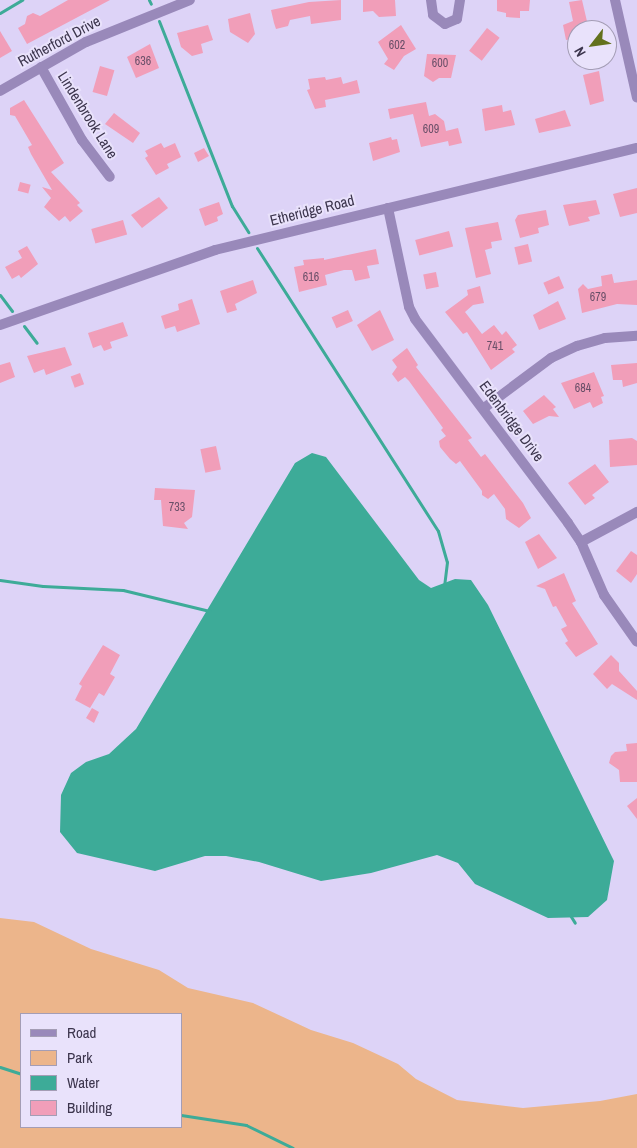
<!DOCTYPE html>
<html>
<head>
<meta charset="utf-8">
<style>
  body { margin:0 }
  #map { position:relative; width:637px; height:1148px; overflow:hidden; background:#ddd3f7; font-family:"Archivo Narrow",sans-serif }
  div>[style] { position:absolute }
  .green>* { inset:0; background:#ecb58b }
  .water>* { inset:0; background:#3dab98 }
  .stream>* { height:3px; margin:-1.5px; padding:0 1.5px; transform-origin:1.5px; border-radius:1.5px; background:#3dab98 }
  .building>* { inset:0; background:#f19eb9; transform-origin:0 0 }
  .street>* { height:10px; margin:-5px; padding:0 5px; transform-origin:5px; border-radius:5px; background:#9989ba }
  span { translate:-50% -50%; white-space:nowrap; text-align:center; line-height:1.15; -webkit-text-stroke:4px #e9e2fb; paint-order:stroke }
  .number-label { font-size:12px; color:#694f68 }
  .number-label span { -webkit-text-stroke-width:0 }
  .street-label { font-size:15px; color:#3c354d }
  .legend { position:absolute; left:20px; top:1013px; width:162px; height:115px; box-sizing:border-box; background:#e9e2fb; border:1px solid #a49db5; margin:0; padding:6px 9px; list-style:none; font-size:15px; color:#3c354d }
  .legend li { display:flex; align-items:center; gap:10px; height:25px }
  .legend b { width:25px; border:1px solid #a49db5 }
  .north { position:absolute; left:567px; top:20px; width:50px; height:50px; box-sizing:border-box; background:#e9e2fb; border:1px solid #a49db5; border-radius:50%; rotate:240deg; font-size:14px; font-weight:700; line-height:20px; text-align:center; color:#3c354d }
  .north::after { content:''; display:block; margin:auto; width:18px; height:22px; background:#63711d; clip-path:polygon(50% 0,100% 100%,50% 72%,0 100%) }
</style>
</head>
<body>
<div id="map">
  <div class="green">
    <i style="clip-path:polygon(evenodd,0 918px,34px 922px,91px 949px,159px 970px,188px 988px,253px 1003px,311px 1030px,353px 1043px,398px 1064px,416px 1079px,457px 1100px,523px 1108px,600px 1101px,637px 1094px,637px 1148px,0 1148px,0 918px,21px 1014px,181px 1014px,181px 1127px,21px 1127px,21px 1014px)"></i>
  </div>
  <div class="water">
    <i style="clip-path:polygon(312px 453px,326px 457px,419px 580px,431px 588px,455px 579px,471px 580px,488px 605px,614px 861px,607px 900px,588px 917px,548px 918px,475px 884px,458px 863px,437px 855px,371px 873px,321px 881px,259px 862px,226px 856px,205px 856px,155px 871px,77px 853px,60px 832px,61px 795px,71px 773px,86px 762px,109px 754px,136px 729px,295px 463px)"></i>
  </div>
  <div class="stream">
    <i style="left:149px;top:0;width:4px;rotate:63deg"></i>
    <i style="left:0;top:13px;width:26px;rotate:-31deg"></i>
    <i style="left:159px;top:21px;width:199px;rotate:68.5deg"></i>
    <i style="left:232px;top:206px;width:31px;rotate:58deg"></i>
    <i style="left:257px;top:248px;width:336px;rotate:57.4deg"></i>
    <i style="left:438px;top:531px;width:32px;rotate:74deg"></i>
    <i style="left:447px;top:562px;width:23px;rotate:97deg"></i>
    <i style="left:0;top:295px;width:20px;rotate:53deg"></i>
    <i style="left:24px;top:326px;width:21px;rotate:53deg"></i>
    <i style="left:0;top:580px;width:43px;rotate:7.9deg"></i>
    <i style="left:43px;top:586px;width:80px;rotate:2.9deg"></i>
    <i style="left:123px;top:590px;width:89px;rotate:13.7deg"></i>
    <i style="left:570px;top:915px;width:9px;rotate:58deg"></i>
    <i style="left:0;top:1067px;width:22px;rotate:18deg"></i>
    <i style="left:181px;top:1115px;width:66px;rotate:8.7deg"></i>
    <i style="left:246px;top:1125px;width:52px;rotate:26.1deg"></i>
  </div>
  <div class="building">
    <i style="clip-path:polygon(68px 0,110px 0,27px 44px,18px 28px,25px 24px,27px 16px,33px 13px,40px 16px)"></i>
    <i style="clip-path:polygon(341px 0,341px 20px,311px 24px,310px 16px,290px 20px,288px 26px,276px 29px,274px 23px,271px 10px,309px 2px)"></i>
    <i style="clip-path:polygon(363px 0,395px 0,396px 16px,379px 17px,373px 11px,363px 12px)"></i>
    <i style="clip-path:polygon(497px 0,530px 0,529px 11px,520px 11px,520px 18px,506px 17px,506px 13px,497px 11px)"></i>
    <i style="clip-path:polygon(582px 0,589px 30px,577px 30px,577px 38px,566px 40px,563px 25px,573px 21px,569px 2px)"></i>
    <i style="clip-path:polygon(250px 13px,255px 34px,248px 43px,230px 32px,228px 19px)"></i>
    <i style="clip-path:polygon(208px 25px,213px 40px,201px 44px,203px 53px,192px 56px,181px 47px,177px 33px)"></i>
    <i style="clip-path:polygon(401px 25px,416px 49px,404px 56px,394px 70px,384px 64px,388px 59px,378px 42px)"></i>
    <i style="left:487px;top:28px;width:16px;height:29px;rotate:38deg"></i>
    <i style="clip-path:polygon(0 31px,12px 51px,0 58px)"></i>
    <i style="clip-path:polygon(150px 44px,159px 68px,136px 78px,127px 57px)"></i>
    <i style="clip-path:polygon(427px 54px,456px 55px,451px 78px,439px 78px,433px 82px,424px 76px)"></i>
    <i style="left:100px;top:66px;width:15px;height:27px;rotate:16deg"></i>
    <i style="clip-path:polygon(599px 71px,604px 101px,590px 105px,583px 75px)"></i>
    <i style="clip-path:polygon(325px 77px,326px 80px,341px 77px,343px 84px,357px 80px,360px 93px,325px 100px,326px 107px,315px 109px,307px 90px,310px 89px,308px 79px)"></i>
    <i style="clip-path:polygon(24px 100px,64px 163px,51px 172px,80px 203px,77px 205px,83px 211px,70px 222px,65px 216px,59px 221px,44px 207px,51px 198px,42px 187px,52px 190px,31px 154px,28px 147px,32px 145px,15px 116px,10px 115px,10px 108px)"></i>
    <i style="clip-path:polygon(426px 102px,429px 116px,435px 114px,444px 121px,446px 131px,458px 128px,462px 143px,449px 146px,448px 141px,421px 147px,413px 114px,390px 119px,388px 109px)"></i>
    <i style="clip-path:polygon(502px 105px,503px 112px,511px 110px,515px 125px,485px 131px,482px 109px)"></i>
    <i style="clip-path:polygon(565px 110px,571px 126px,539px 133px,535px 119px)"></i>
    <i style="clip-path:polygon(114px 113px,140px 133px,133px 143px,105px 124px)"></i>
    <i style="clip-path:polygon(391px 137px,392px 140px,397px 139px,400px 152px,373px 161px,369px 143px)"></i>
    <i style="clip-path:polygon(161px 143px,164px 148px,175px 143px,181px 157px,167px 164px,169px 168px,156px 175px,145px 158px,148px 156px,145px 151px)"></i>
    <i style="clip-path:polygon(204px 148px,209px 156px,198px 162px,194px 153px)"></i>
    <i style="left:20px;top:182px;width:11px;height:9px;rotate:15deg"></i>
    <i style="clip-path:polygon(637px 188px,637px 213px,620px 217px,613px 194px)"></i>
    <i style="clip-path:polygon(159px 197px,168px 208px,142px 228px,131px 215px)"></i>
    <i style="clip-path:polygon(596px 200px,600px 214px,588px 217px,590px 221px,569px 226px,563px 205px)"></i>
    <i style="clip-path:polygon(219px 202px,223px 214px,217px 217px,218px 221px,205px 226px,199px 209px)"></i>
    <i style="clip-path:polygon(546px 210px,549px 225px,538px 228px,539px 233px,520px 238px,515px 220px,518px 215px)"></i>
    <i style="left:123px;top:220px;width:15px;height:33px;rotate:74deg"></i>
    <i style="clip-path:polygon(498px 222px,502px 240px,491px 242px,492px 248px,485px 250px,491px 274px,476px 278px,465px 228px)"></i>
    <i style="left:449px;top:231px;width:16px;height:35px;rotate:75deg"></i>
    <i style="left:528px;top:244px;width:18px;height:14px;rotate:77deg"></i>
    <i style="clip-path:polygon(27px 246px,38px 264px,21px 278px,19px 275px,12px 279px,5px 267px,22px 258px,18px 251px)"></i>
    <i style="clip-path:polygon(376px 249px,379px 264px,367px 266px,370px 278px,355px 281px,352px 270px,344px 270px,325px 275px,327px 285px,299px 292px,294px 267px,304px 265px,303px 260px,324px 258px,324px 260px)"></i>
    <i style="left:436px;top:272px;width:15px;height:13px;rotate:79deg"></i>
    <i style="clip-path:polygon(612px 274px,614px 283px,637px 280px,637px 305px,617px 304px,582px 313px,578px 289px,583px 284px,588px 289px,602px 286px,601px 276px)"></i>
    <i style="left:559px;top:276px;width:13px;height:17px;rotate:67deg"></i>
    <i style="clip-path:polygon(253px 280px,257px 293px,235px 304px,237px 310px,227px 313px,220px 291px)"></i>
    <i style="clip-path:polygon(480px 286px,484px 303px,473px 305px,465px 312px,482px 334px,494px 325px,502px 335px,506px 331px,517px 345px,512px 349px,515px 352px,491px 370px,467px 332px,463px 334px,445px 312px,468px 295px,467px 290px)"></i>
    <i style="clip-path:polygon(192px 299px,200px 324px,177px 332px,175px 326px,165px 329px,161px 316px,179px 310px,178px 304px)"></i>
    <i style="clip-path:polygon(558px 301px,566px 319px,539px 330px,533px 315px)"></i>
    <i style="left:348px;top:310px;width:12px;height:18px;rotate:66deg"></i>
    <i style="clip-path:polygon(380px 310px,394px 340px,372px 351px,357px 325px)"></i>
    <i style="clip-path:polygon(123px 322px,128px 336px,110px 342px,112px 348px,104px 351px,101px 345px,93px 348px,88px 333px)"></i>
    <i style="clip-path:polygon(65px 347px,72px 365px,46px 375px,44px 369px,34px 373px,27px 356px)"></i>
    <i style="clip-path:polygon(407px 348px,418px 365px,416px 367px,472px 438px,468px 440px,481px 457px,485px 454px,523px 503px,531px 518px,519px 528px,506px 519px,505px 509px,494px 494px,488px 499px,482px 495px,482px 491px,460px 461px,456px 464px,450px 459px,440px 447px,439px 441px,446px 436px,441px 430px,443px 428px,409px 381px,405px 377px,398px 382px,392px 374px,397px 367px,392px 360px)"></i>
    <i style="clip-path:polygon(10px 362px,15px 377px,0 383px,0 365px)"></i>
    <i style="clip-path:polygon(637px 363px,637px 383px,623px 387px,622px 380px,613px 380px,611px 365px)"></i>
    <i style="clip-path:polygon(594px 372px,604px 396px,601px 397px,603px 403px,593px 408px,590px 402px,574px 409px,561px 383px)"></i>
    <i style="left:80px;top:373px;width:12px;height:10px;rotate:70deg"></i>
    <i style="clip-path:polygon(544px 395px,556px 407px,553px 409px,559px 417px,549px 416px,533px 424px,523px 411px)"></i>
    <i style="clip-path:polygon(632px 438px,637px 441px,637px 465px,610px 467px,609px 440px)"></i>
    <i style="left:216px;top:446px;width:24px;height:16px;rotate:78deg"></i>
    <i style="clip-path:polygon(595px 464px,609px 482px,592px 495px,595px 498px,585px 505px,568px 483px)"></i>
    <i style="clip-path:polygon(155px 488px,195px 490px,192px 517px,184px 523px,188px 529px,163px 526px,161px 500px,154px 500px)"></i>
    <i style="clip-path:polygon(539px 534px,557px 558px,538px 569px,525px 542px)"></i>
    <i style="clip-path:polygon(631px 551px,637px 555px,637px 574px,631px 583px,616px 571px)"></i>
    <i style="clip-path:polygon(564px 573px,576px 601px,572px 603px,598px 644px,576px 657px,565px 643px,568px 641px,561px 629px,567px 626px,556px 606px,553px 607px,545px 589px,536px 586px)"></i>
    <i style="clip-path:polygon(103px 645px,120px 655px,110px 674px,115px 677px,104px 696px,99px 693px,90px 708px,75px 700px,82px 686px,79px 684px)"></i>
    <i style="clip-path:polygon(611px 655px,619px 663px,619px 671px,637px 691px,637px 700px,612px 684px,607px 689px,593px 674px)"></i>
    <i style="clip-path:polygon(92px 708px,99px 712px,94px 723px,86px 718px)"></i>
    <i style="clip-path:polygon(637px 743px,637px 782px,620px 782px,619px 770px,609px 763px,611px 756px,615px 752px,627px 751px,626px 744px)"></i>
    <i style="clip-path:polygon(637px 798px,637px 819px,627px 806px)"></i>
  </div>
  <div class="street">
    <i style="left:431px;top:0;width:15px;rotate:82deg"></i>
    <i style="left:433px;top:15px;width:15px;rotate:37deg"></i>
    <i style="left:445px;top:24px;width:13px;rotate:-23deg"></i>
    <i style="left:457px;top:19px;width:19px;rotate:-81deg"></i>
    <i style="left:615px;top:0;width:100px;rotate:77.3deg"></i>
    <i style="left:41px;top:67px;width:84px;rotate:60.7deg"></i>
    <i style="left:82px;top:140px;width:46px;rotate:52.9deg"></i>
    <i style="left:0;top:91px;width:99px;rotate:-29.7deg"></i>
    <i style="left:86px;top:42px;width:112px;rotate:-22deg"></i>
    <i style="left:388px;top:208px;width:101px;rotate:78deg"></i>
    <i style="left:409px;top:307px;width:13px;rotate:63deg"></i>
    <i style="left:415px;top:319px;width:255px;rotate:53.1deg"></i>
    <i style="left:568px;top:523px;width:23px;rotate:56deg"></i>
    <i style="left:581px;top:542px;width:58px;rotate:66.5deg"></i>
    <i style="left:604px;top:595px;width:57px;rotate:54.9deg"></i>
    <i style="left:0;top:325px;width:228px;rotate:-19.2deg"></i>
    <i style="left:215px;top:250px;width:434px;rotate:-13.6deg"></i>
    <i style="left:484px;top:408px;width:84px;rotate:-36.7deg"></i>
    <i style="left:551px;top:358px;width:29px;rotate:-25deg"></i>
    <i style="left:577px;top:346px;width:29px;rotate:-16deg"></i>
    <i style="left:605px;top:338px;width:32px;rotate:-4deg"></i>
    <i style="left:581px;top:542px;width:64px;rotate:-28.2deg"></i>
  </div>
  <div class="number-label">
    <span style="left:397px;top:46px">602</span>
    <span style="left:143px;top:62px">636</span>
    <span style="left:440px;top:64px">600</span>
    <span style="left:431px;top:130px">609</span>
    <span style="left:311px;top:278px">616</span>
    <span style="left:598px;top:298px">679</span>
    <span style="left:495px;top:347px">741</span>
    <span style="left:583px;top:389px">684</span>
    <span style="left:177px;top:508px">733</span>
  </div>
  <div class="street-label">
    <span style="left:59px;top:41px;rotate:-28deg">Rutherford Drive</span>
    <span style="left:88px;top:115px;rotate:58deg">Lindenbrook Lane</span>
    <span style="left:312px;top:210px;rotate:-14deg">Etheridge Road</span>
    <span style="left:512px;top:421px;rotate:53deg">Edenbridge Drive</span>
  </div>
  <ul class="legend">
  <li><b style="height:6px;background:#9989ba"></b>Road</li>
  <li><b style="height:14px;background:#ecb58b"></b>Park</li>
  <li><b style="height:14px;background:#3dab98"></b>Water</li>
  <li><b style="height:14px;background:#f19eb9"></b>Building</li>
  </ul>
  <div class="north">N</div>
</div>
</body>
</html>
